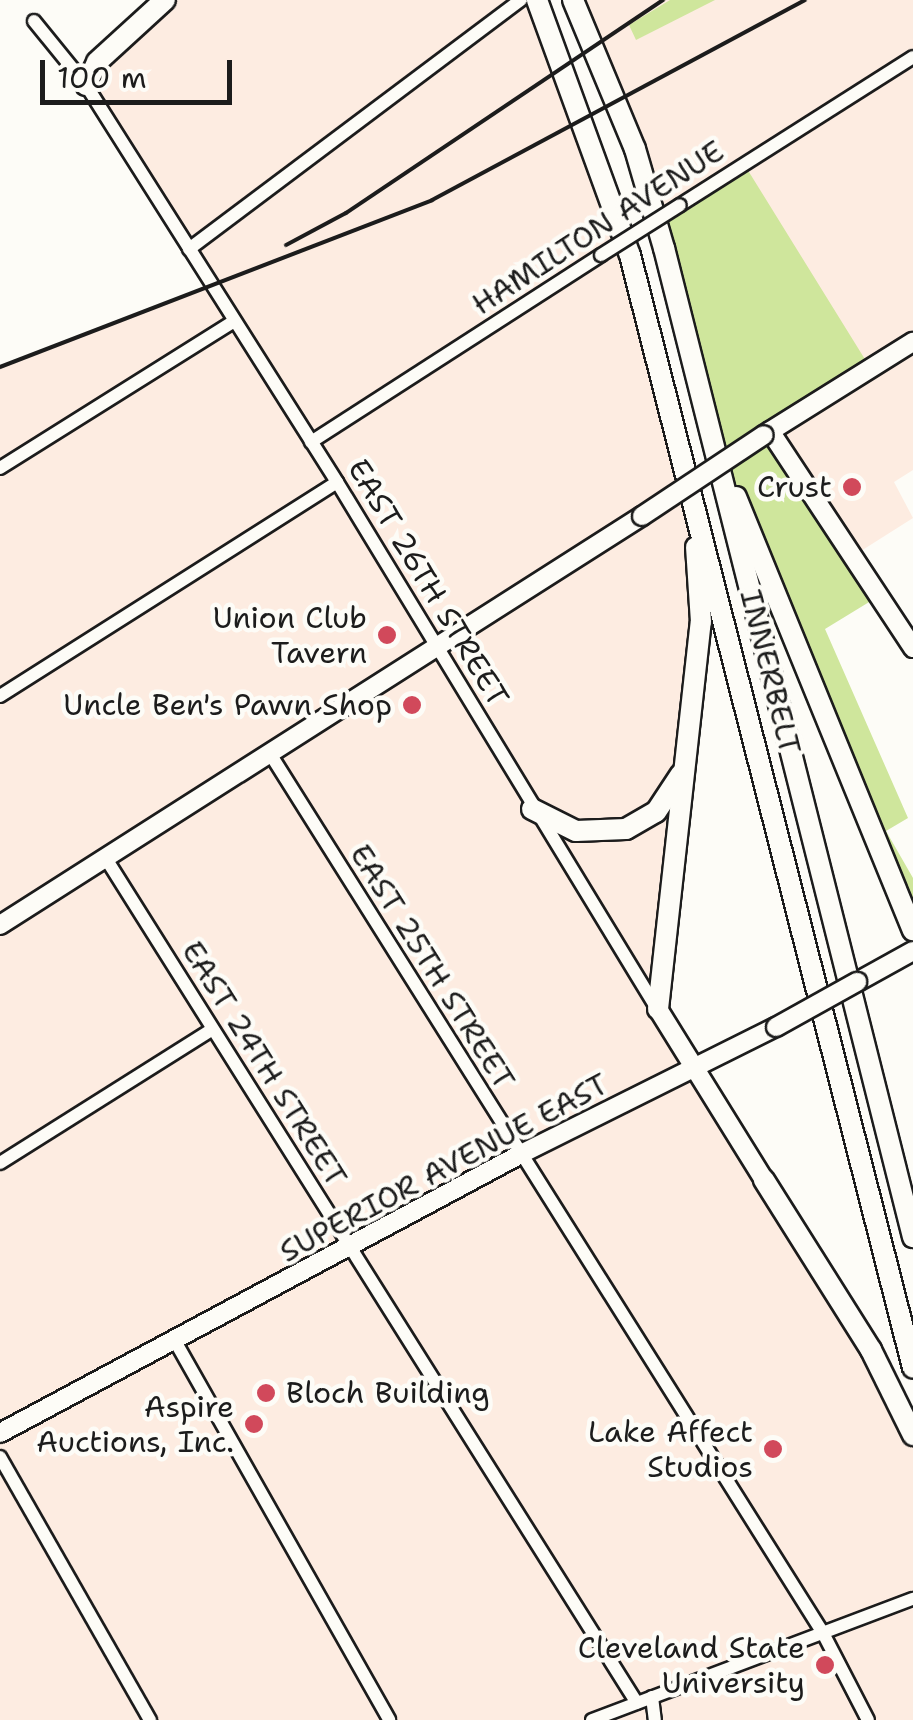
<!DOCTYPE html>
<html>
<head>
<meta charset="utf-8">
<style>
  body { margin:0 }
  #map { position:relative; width:913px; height:1720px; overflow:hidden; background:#fdfcf7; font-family:"Shantell Sans",sans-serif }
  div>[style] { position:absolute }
  .built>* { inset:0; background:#fdece1 }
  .green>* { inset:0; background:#cfe69c }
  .roads { filter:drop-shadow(2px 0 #1c1c1c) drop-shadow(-2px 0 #1c1c1c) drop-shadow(0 2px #1c1c1c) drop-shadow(0 -2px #1c1c1c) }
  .minor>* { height:12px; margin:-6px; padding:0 6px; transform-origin:6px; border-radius:6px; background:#fdfcf7 }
  .major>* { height:18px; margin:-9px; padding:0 9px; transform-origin:9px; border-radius:9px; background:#fdfcf7 }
  .highway>* { height:20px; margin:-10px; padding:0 10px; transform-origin:10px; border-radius:10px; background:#fdfcf7 }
  .rail>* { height:4px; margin:-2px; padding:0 2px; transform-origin:2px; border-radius:2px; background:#1c1c1c }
  .bridges { filter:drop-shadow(2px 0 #1c1c1c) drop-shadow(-2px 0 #1c1c1c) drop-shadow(0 2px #1c1c1c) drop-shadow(0 -2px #1c1c1c) }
  .minor-bridge>* { height:12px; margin:-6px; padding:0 6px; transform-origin:6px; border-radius:6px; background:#fdfcf7 }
  .major-bridge>* { height:18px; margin:-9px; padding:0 9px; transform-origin:9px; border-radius:9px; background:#fdfcf7 }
  .dots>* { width:28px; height:28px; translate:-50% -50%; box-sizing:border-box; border:5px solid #fdfcf7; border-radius:50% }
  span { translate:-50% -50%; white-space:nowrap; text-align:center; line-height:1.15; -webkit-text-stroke:9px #fdfcf7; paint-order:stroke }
  .street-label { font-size:30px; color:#1c1c1c }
  .poi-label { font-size:30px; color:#1c1c1c }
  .right { translate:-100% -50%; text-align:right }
  .left { translate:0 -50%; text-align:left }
  .scale { position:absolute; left:40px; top:60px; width:192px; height:45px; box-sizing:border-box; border:5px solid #1c1c1c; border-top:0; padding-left:12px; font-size:30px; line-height:35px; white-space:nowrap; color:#1c1c1c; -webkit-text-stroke:8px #fdfcf7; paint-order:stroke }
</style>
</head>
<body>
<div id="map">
  <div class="built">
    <i style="clip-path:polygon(165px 0,537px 0,598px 155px,698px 558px,658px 1009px,913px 1435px,913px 1720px,0 1720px,0 367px,212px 286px,86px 85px)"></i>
    <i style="clip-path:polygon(573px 0,913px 0,913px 470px,894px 482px,913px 518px,853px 556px,656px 220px)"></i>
  </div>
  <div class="green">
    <i style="clip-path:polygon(670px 0,715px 0,636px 40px,629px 25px)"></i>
    <i style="clip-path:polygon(744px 164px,871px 369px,771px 432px,879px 596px,825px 629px,908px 818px,886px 831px,913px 878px,913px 930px,709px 424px,656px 220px)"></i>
  </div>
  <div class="roads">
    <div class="minor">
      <i style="left:34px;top:21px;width:82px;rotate:50.9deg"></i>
      <i style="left:86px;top:85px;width:470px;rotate:57.7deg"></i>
      <i style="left:337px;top:482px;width:614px;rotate:58.72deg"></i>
      <i style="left:680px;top:205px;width:276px;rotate:-32.4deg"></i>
      <i style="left:189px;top:249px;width:415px;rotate:-36.9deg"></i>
      <i style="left:311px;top:442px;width:345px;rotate:-32.8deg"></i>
      <i style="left:0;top:468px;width:275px;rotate:-32.1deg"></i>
      <i style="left:0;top:696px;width:399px;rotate:-32.4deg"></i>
      <i style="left:269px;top:752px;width:1041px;rotate:57.84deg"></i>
      <i style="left:823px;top:1633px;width:98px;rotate:62.7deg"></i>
      <i style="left:105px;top:857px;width:999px;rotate:57.84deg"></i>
      <i style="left:0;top:1163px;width:249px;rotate:-32.2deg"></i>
      <i style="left:175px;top:1341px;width:435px;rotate:60.5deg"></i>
      <i style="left:0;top:1457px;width:303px;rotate:60.3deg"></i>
      <i style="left:652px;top:1697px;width:23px;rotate:83deg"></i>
      <i style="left:592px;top:1720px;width:343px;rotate:-20.7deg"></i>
    </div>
    <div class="major">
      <i style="left:770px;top:431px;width:260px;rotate:56.6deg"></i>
      <i style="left:764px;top:435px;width:176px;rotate:-32deg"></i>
      <i style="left:0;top:925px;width:761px;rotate:-32.5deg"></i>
      <i style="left:857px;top:982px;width:64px;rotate:-29deg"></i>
      <i style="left:658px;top:1009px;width:201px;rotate:58.2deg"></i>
      <i style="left:0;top:1433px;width:591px;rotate:-28.17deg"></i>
      <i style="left:521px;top:1154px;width:285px;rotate:-26.5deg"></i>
    </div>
    <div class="highway">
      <i style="left:537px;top:0;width:271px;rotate:70deg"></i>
      <i style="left:630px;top:255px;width:1148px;rotate:75.73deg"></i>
      <i style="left:573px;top:0;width:161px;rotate:67.4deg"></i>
      <i style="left:635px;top:149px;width:103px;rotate:73.7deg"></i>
      <i style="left:664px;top:248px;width:1020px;rotate:75.87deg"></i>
      <i style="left:86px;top:85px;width:25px;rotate:-64deg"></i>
      <i style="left:97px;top:62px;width:92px;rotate:-42.4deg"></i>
      <i style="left:736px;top:497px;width:468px;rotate:67.8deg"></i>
      <i style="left:532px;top:809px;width:49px;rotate:26.6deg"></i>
      <i style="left:576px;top:831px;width:50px;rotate:-2.3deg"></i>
      <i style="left:626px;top:829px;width:34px;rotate:-30deg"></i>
      <i style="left:656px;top:812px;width:45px;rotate:-56.7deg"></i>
      <i style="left:658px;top:1009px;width:389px;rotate:-83.7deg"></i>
      <i style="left:701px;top:622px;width:75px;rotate:-93.8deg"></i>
      <i style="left:764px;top:1180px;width:201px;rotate:57.8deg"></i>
      <i style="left:871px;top:1350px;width:95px;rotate:63.7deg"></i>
    </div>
  </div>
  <div class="rail">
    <i style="left:286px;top:245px;width:68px;rotate:-28.1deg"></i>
    <i style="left:346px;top:213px;width:382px;rotate:-33.9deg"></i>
    <i style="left:0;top:367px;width:463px;rotate:-21.1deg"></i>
    <i style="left:432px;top:200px;width:423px;rotate:-28.2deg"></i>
  </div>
  <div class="bridges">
    <div class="minor-bridge">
      <i style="left:601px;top:255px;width:93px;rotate:-32.3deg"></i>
    </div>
    <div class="major-bridge">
      <i style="left:642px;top:516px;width:146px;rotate:-33.6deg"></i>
      <i style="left:776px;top:1027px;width:93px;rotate:-29.1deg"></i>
    </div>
  </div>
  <div class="dots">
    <i style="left:852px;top:487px;background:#d1495b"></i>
    <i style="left:387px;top:635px;background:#d1495b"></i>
    <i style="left:412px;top:705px;background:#d1495b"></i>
    <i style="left:266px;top:1393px;background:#d1495b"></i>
    <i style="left:254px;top:1424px;background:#d1495b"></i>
    <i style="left:773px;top:1449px;background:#d1495b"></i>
    <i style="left:825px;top:1665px;background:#d1495b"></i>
  </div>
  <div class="street-label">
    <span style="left:598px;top:228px;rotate:-33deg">HAMILTON AVENUE</span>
    <span style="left:428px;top:583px;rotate:59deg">EAST 26TH STREET</span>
    <span style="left:770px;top:672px;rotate:76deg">INNERBELT</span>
    <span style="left:432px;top:967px;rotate:58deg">EAST 25TH STREET</span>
    <span style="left:264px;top:1064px;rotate:58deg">EAST 24TH STREET</span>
    <span style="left:444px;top:1168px;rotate:-28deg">SUPERIOR AVENUE EAST</span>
  </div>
  <div class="poi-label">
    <span class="right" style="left:832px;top:487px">Crust</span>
    <span class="right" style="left:367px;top:635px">Union Club<br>Tavern</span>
    <span class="right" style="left:392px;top:705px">Uncle Ben's Pawn Shop</span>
    <span class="left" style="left:286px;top:1393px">Bloch Building</span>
    <span class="right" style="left:234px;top:1424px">Aspire<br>Auctions, Inc.</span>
    <span class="right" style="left:753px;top:1449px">Lake Affect<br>Studios</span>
    <span class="right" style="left:805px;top:1665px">Cleveland State<br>University</span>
  </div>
  <div class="scale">100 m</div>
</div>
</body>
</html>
